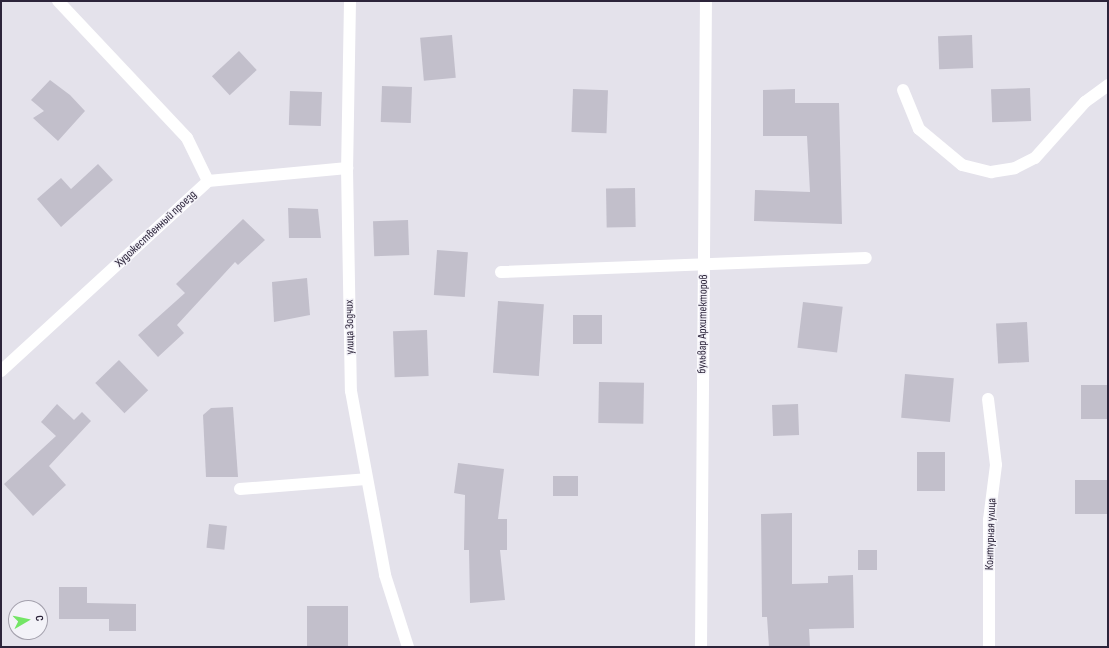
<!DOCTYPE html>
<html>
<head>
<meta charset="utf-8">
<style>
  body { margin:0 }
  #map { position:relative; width:1109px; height:648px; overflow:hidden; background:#e4e2eb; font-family:"Sofia Sans Condensed",sans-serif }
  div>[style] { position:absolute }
  .building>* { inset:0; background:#c2bfcb; transform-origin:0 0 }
  .minor>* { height:12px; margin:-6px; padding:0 6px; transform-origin:6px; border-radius:6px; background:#fff }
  span { translate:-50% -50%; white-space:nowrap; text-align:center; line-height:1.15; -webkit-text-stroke:3px #f3f2f8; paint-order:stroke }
  .street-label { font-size:12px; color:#2c243a }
  .frame { position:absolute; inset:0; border:2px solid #2c243a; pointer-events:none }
  .north { position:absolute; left:8px; top:600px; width:40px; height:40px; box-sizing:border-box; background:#f3f2f8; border:1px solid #a3a0ac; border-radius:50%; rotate:81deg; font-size:11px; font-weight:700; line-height:16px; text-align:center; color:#2c243a }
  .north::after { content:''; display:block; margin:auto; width:14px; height:18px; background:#74e566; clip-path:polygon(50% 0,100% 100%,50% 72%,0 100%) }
</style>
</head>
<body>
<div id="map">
  <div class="building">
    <i style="left:452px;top:35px;width:43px;height:32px;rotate:85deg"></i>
    <i style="left:972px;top:35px;width:33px;height:34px;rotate:88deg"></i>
    <i style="left:239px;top:51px;width:26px;height:37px;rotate:47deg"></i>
    <i style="clip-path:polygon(50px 80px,70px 95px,85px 111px,58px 141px,33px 118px,44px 111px,31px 100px)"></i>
    <i style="left:382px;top:86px;width:30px;height:36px;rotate:2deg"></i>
    <i style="left:1030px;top:88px;width:33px;height:39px;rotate:88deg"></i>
    <i style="left:573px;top:89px;width:35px;height:43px;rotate:2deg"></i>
    <i style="clip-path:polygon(795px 89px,795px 103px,839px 103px,842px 224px,754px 221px,755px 190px,810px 192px,807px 136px,763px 136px,763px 90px)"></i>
    <i style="left:290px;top:91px;width:32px;height:34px;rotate:2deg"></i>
    <i style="clip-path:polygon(98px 164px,113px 180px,61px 227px,37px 199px,61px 178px,71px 189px)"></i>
    <i style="left:635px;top:188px;width:39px;height:29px;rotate:89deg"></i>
    <i style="clip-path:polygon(288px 208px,318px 209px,321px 238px,289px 238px)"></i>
    <i style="clip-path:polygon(243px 219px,265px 240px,238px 265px,235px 262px,177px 325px,184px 333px,158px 357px,138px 335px,185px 293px,176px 284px)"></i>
    <i style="left:408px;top:220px;width:35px;height:35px;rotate:88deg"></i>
    <i style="left:437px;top:250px;width:31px;height:45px;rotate:4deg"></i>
    <i style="clip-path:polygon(307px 278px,310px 315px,274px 322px,272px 282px)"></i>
    <i style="left:498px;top:301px;width:46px;height:72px;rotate:4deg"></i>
    <i style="left:803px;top:302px;width:40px;height:46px;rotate:7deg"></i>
    <i style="left:573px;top:315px;width:29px;height:29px"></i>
    <i style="left:1027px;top:322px;width:40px;height:31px;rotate:87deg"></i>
    <i style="left:427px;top:330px;width:46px;height:34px;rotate:88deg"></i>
    <i style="left:119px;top:360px;width:42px;height:33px;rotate:46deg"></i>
    <i style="left:905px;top:374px;width:49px;height:44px;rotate:5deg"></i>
    <i style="left:599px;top:382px;width:45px;height:41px;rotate:1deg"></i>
    <i style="left:1081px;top:385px;width:27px;height:34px"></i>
    <i style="clip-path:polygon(57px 404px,74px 420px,82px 412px,91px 421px,49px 466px,66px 485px,33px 516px,4px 484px,56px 436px,41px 422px)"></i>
    <i style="left:798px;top:404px;width:31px;height:26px;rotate:88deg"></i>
    <i style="clip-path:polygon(233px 407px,238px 477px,206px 477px,203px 415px,211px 408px)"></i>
    <i style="left:917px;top:452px;width:28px;height:39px"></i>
    <i style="clip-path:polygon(458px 463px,504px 469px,498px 519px,507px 519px,507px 550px,500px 550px,505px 600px,470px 603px,469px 550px,464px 550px,465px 495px,454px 493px)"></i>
    <i style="left:553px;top:476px;width:25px;height:20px"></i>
    <i style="left:1075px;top:480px;width:33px;height:34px"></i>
    <i style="clip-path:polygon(792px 513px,792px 584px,828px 583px,828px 576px,853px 575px,854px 628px,809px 629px,810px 647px,769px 647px,767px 617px,762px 617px,761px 514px)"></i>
    <i style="left:209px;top:524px;width:18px;height:24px;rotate:6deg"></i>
    <i style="left:858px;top:550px;width:19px;height:20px"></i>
    <i style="clip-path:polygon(59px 587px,87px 587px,87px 603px,136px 604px,136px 631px,109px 631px,109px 619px,59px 619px)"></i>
    <i style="left:307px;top:606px;width:41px;height:41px"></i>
  </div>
  <div class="minor">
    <i style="left:58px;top:1px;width:188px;rotate:46.7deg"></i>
    <i style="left:187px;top:138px;width:48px;rotate:64deg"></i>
    <i style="left:350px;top:1px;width:167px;rotate:91deg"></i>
    <i style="left:347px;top:168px;width:223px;rotate:89deg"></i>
    <i style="left:351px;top:391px;width:187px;rotate:79.5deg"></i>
    <i style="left:385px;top:575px;width:76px;rotate:72.3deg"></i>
    <i style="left:903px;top:90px;width:42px;rotate:67.7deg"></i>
    <i style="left:919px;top:129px;width:56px;rotate:39.9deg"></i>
    <i style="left:962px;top:165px;width:30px;rotate:14deg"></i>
    <i style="left:991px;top:172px;width:24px;rotate:-9deg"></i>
    <i style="left:1015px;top:168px;width:22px;rotate:-27deg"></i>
    <i style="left:1035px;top:158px;width:75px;rotate:-48.2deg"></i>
    <i style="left:1085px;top:102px;width:29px;rotate:-36deg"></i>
    <i style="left:501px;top:272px;width:365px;rotate:-2.2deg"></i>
    <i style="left:1px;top:371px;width:281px;rotate:-42.5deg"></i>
    <i style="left:208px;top:181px;width:140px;rotate:-5.3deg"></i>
    <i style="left:988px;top:399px;width:66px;rotate:83.1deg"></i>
    <i style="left:996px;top:465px;width:55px;rotate:97.3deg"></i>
    <i style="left:989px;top:520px;width:127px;rotate:90deg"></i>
    <i style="left:240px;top:489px;width:126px;rotate:-4.5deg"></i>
    <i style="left:701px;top:647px;width:646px;rotate:-89.56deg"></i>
  </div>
  <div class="street-label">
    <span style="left:156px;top:229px;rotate:-43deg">Художественный проезд</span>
    <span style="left:703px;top:324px;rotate:-89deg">бульвар Архитекторов</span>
    <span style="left:350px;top:327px;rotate:-91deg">улица Зодчих</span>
    <span style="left:991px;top:534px;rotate:-88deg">Контурная улица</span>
  </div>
  <div class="frame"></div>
  <div class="north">С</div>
</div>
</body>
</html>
